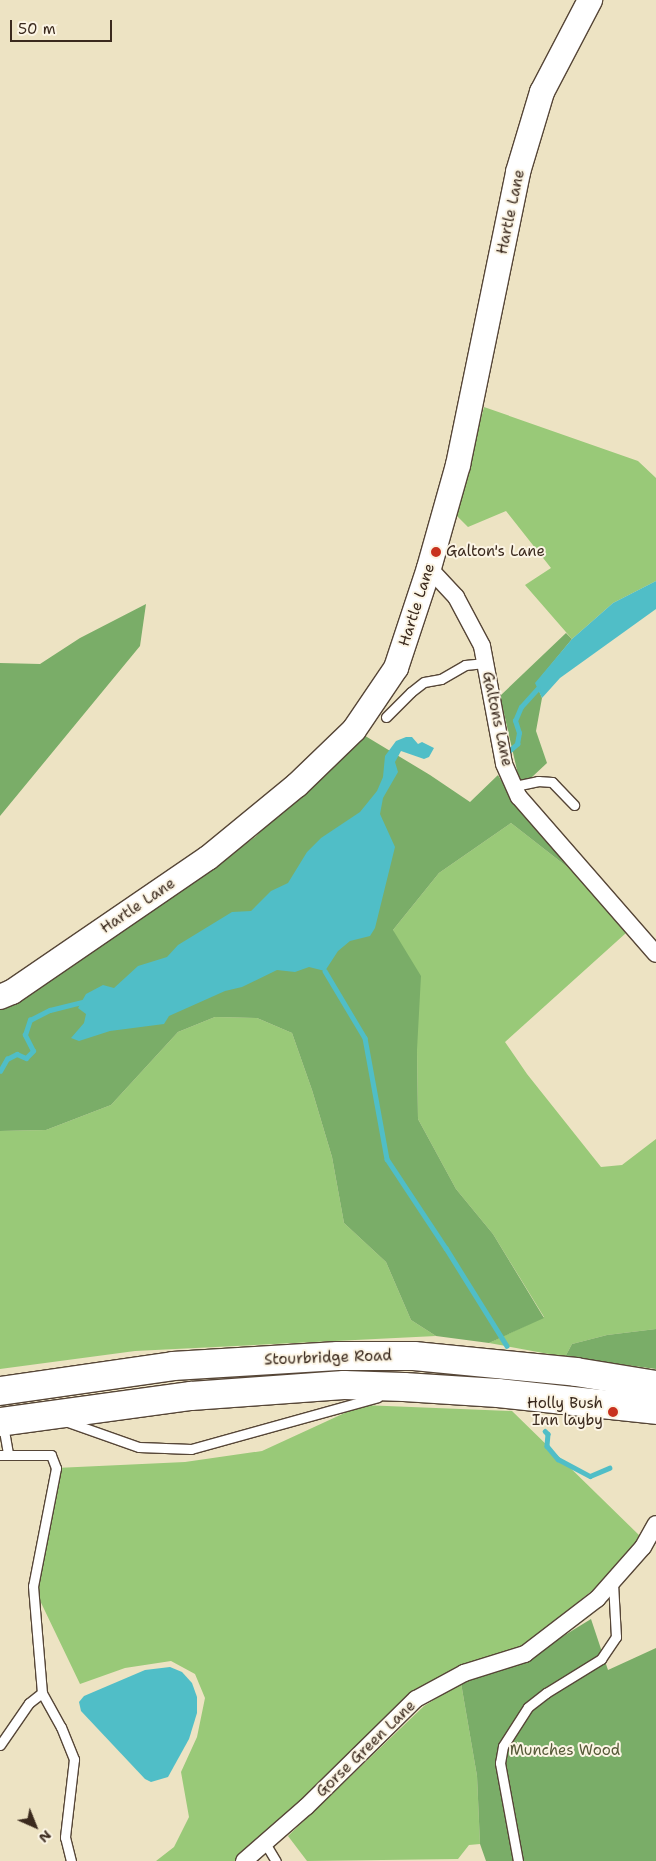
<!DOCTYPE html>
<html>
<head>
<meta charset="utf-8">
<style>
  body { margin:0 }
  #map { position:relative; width:656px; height:1861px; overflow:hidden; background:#ede3c3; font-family:"Shantell Sans",sans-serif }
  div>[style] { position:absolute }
  .green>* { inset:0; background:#99c978 }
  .forest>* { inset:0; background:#7aad68 }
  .water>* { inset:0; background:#50bec7 }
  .stream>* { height:4.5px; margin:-2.25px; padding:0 2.25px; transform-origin:2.25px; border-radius:2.25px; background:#50bec7 }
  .roads { filter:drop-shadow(1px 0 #564637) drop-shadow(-1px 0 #564637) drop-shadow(0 1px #564637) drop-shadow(0 -1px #564637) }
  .service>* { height:9px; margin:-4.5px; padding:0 4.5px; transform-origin:4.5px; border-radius:4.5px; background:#fff }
  .minor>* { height:16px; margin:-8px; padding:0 8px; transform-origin:8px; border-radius:8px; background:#fff }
  .secondary>* { height:24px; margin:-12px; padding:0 12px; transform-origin:12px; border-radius:12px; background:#fff }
  .trunk>* { height:28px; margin:-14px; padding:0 14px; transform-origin:14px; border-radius:14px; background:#fff }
  .dots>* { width:14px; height:14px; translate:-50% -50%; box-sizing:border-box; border:2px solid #fcf5e5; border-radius:50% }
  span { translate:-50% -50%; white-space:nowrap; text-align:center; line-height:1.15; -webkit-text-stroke:4px #fcf5e5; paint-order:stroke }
  .street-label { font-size:15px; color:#3b2a1e }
  .poi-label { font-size:15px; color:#3b2a1e }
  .left { translate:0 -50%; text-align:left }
  .right { translate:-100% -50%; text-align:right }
  .park-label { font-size:15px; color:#575a39 }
  .north { position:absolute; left:10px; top:1801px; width:50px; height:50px; -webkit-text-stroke:4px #fcf5e5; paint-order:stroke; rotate:136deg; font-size:14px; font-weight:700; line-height:20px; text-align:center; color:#3b2a1e }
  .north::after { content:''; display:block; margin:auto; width:18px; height:22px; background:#3b2a1e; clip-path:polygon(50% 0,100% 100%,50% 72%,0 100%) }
  .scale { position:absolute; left:10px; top:20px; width:102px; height:22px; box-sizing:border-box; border:2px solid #3b2a1e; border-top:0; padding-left:6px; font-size:15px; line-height:18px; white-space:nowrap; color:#3b2a1e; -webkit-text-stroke:4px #fcf5e5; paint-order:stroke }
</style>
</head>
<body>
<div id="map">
  <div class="green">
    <i style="clip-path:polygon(484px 407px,638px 461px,656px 478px,656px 581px,613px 603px,572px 639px,525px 585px,551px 568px,506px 511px,468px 527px,455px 514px)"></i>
    <i style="clip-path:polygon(511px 823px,575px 873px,626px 933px,505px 1042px,527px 1074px,601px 1167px,622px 1165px,656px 1139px,656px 1329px,607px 1335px,572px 1344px,565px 1357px,489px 1343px,544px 1317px,493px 1234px,456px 1189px,418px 1119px,417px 1050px,393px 930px,439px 873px)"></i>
    <i style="clip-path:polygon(215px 1017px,257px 1018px,292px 1033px,312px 1090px,332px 1157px,344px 1223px,386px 1262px,411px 1320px,436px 1336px,135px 1351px,0 1369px,0 1131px,46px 1130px,111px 1105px,178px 1032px)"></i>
    <i style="clip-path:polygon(362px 1405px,512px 1411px,641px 1537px,594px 1589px,525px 1645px,465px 1665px,301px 1802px,236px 1861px,156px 1861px,174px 1847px,189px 1817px,181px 1772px,197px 1737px,205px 1698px,195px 1674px,171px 1661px,125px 1668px,80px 1684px,33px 1586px,56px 1468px,185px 1462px,262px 1451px)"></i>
    <i style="clip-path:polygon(461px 1683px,477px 1776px,480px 1844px,469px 1845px,458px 1859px,307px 1861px,288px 1836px,424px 1706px)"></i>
  </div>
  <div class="forest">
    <i style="clip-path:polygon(146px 604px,140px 646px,0 816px,0 663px,40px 664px,80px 638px)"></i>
    <i style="clip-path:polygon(566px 633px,572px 639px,536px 683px,542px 698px,536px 731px,547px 763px,532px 777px,522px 792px,500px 696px)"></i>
    <i style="clip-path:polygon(362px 734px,430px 775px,470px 802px,498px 775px,514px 802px,575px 873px,511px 823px,439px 873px,393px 930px,421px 976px,417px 1050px,418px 1119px,456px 1189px,493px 1234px,544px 1318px,489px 1343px,436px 1336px,411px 1320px,386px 1262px,344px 1223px,332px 1157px,312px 1090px,292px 1033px,257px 1018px,215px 1017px,178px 1032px,111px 1105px,46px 1130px,0 1131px,0 1003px,175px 894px,255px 837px)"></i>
    <i style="clip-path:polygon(656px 1329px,656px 1369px,565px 1357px,572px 1344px,607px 1335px)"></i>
    <i style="clip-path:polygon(591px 1619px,608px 1670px,656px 1648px,656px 1861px,486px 1861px,480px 1844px,477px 1776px,461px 1683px,500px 1671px,539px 1651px)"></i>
  </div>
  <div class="water">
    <i style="clip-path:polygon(656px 581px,656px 609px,560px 678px,542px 698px,535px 683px,572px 639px,613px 603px)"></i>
    <i style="clip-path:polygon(406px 737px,412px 737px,418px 744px,422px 742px,434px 748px,429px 757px,424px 759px,401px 751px,395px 762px,398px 772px,383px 798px,380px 814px,395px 847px,375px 928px,370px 936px,350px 941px,338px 951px,325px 971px,309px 967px,295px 972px,277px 970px,242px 987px,225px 991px,169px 1016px,164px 1024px,110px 1031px,79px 1041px,71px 1038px,84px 1023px,86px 1014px,78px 1008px,86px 994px,103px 985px,114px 988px,138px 966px,167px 957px,178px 945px,232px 912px,251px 911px,271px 891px,288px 883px,307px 852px,321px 838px,360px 812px,377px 791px,383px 777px,385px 756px,396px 741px)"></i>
    <i style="clip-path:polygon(170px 1667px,182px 1672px,192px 1683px,197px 1697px,197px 1713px,189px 1739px,168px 1777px,151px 1782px,145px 1779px,81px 1711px,79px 1702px,84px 1696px,145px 1670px)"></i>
  </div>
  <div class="stream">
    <i style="left:509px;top:751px;width:11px;rotate:-41deg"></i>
    <i style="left:517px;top:744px;width:11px;rotate:-80deg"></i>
    <i style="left:519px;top:733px;width:13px;rotate:-108deg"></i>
    <i style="left:515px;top:721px;width:15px;rotate:-67deg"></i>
    <i style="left:521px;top:707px;width:25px;rotate:-48deg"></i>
    <i style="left:325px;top:971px;width:78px;rotate:59.2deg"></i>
    <i style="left:365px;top:1038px;width:123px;rotate:79.7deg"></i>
    <i style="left:387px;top:1159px;width:107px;rotate:56.5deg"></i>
    <i style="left:446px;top:1248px;width:115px;rotate:58.1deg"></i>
    <i style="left:0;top:1071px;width:14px;rotate:-60deg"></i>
    <i style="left:7px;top:1059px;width:11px;rotate:-27deg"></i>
    <i style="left:17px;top:1054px;width:10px;rotate:24deg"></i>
    <i style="left:26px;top:1058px;width:10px;rotate:-45deg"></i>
    <i style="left:33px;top:1051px;width:18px;rotate:-117deg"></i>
    <i style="left:25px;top:1035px;width:16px;rotate:-72deg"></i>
    <i style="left:30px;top:1020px;width:22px;rotate:-27deg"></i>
    <i style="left:50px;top:1010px;width:33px;rotate:-14deg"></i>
    <i style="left:545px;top:1431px;width:4px;rotate:45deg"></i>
    <i style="left:548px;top:1434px;width:12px;rotate:95deg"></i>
    <i style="left:547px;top:1446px;width:17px;rotate:50deg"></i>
    <i style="left:558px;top:1459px;width:36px;rotate:28deg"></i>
    <i style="left:590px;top:1476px;width:21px;rotate:-23deg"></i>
  </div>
  <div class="roads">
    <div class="service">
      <i style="left:386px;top:717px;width:35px;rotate:-45deg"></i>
      <i style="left:411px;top:692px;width:16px;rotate:-38deg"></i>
      <i style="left:424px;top:682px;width:17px;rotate:-10deg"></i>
      <i style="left:441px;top:679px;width:28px;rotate:-30deg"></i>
      <i style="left:465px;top:665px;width:20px;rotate:-6deg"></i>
      <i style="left:515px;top:786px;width:24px;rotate:-12deg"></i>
      <i style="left:538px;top:781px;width:14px;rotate:4deg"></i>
      <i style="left:552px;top:782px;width:32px;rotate:46deg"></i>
      <i style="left:65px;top:1421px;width:78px;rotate:19.4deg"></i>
      <i style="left:139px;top:1447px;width:52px;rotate:2.2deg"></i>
      <i style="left:191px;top:1449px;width:194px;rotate:-15.5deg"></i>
      <i style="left:3px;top:1425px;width:29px;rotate:80deg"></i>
      <i style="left:0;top:1455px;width:51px"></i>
      <i style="left:51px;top:1455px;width:14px;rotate:69deg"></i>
      <i style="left:56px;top:1468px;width:120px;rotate:101deg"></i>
      <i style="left:33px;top:1586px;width:107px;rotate:85.2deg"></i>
      <i style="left:42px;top:1693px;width:39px;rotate:61deg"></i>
      <i style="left:61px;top:1727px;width:35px;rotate:68deg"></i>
      <i style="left:74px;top:1759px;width:79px;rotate:96.6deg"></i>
      <i style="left:65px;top:1837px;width:25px;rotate:76deg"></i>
      <i style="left:0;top:1745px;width:51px;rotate:-55.4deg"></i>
      <i style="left:29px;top:1703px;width:16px;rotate:-38deg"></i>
      <i style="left:265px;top:1843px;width:21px;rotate:59deg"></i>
      <i style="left:518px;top:1861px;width:100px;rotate:-100.4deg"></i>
      <i style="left:500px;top:1763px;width:17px;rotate:-80deg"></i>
      <i style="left:503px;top:1746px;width:46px;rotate:-57.3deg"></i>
      <i style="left:528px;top:1707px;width:23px;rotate:-38deg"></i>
      <i style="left:546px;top:1693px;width:65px;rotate:-31.7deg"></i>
      <i style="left:601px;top:1659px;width:27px;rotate:-56deg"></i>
      <i style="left:616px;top:1637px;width:54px;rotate:-93.2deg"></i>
    </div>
    <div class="minor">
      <i style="left:429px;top:568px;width:40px;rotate:47deg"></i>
      <i style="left:456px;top:597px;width:55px;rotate:62deg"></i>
      <i style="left:482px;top:646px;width:120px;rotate:79.4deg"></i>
      <i style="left:504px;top:764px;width:36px;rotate:66deg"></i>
      <i style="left:519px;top:797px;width:208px;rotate:48.9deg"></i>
      <i style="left:244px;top:1861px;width:82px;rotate:-41.1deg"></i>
      <i style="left:306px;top:1807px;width:154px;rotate:-44.5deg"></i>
      <i style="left:416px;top:1699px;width:55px;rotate:-28.4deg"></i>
      <i style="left:464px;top:1673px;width:64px;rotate:-17.3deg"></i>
      <i style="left:525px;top:1654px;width:91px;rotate:-37.4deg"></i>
      <i style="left:597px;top:1599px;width:69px;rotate:-48.5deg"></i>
      <i style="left:643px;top:1547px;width:26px;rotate:-61deg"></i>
    </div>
    <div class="secondary">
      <i style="left:0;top:997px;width:13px;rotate:-23deg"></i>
      <i style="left:12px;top:992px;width:237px;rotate:-34.4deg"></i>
      <i style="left:208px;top:858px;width:115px;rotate:-39.4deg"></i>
      <i style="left:297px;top:785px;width:79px;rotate:-44deg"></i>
      <i style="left:354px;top:730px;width:75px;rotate:-55.9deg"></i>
      <i style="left:396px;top:668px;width:105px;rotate:-71.7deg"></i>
      <i style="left:429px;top:568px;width:107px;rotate:-74.3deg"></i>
      <i style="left:458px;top:465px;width:299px;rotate:-78.4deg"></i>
      <i style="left:518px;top:172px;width:84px;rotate:-73.3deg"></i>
      <i style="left:542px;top:92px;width:104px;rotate:-62.4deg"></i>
    </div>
    <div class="trunk">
      <i style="left:0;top:1391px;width:175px;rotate:-8.2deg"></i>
      <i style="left:173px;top:1366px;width:165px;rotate:-3.5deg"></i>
      <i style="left:338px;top:1356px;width:76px"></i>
      <i style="left:414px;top:1356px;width:163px;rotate:5.6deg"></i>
      <i style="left:576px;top:1372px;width:81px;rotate:9.2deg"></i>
      <i style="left:0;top:1422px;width:193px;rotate:-7.8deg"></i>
      <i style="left:191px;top:1396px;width:153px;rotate:-4.1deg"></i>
      <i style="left:344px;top:1385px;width:60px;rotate:1.9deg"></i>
      <i style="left:404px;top:1387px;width:94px;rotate:3.7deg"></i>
      <i style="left:498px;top:1393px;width:159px;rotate:6.1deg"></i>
    </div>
  </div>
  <div class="dots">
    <i style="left:436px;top:552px;background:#c8321e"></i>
    <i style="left:613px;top:1412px;background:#c8321e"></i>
  </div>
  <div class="street-label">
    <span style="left:511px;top:212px;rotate:-78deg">Hartle Lane</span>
    <span style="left:417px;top:605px;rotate:-72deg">Hartle Lane</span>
    <span style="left:497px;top:719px;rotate:78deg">Galtons Lane</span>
    <span style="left:138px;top:906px;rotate:-34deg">Hartle Lane</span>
    <span style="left:328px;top:1358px;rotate:-2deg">Stourbridge Road</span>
    <span style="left:366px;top:1749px;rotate:-44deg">Gorse Green Lane</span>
  </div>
  <div class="poi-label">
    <span class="left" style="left:446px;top:552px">Galton's Lane</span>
    <span class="right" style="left:603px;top:1412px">Holly Bush<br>Inn layby</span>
  </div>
  <div class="park-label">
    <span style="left:565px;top:1751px">Munches Wood</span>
  </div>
  <div class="north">N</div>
  <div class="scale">50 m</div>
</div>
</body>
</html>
